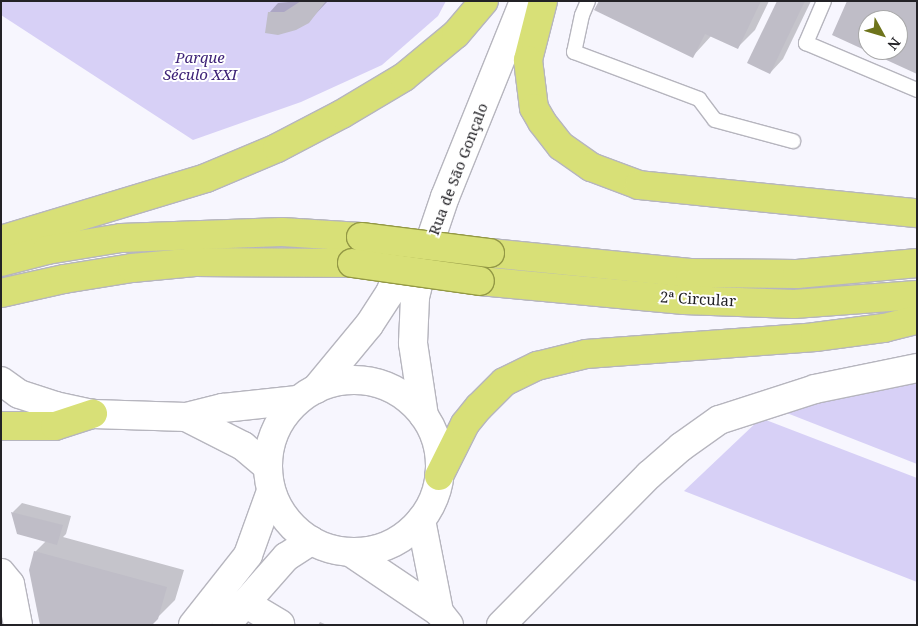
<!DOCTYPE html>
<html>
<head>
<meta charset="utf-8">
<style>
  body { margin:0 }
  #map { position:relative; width:918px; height:626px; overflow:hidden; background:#f7f6fe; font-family:"Noto Serif",serif }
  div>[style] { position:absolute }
  .green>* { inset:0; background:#d7d0f6 }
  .shadow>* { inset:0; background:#0003 }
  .building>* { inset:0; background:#bfbdc7 }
  .roads { filter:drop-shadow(1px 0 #b6b5be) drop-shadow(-1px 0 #b6b5be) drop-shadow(0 1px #b6b5be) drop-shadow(0 -1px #b6b5be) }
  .service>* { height:14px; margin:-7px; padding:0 7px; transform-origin:7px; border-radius:7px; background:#fff }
  .minor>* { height:28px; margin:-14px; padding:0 14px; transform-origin:14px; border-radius:14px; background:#fff }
  .secondary>* { height:28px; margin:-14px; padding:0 14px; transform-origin:14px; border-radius:14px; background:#fff }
  .secondary>.ring { margin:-14px; padding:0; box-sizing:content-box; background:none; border:28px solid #fff; border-radius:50% }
  .trunk>* { height:28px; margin:-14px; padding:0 14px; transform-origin:14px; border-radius:14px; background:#d8e077 }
  .bridges { filter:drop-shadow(1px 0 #939845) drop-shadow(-1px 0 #939845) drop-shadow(0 1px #939845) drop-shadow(0 -1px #939845) }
  .trunk-bridge>* { height:28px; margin:-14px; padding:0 14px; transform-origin:14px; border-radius:14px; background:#d8e077 }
  span { translate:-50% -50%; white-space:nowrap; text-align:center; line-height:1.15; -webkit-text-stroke:4px #fff; paint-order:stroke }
  .park-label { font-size:15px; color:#3f2478; font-style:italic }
  .street-label { font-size:15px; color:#232226 }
  .frame { position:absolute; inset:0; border:2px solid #232226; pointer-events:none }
  .north { position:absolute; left:858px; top:10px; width:50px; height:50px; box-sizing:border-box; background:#fff; border:1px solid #a7a7a8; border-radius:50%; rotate:129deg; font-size:14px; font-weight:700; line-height:20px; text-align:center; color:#232226 }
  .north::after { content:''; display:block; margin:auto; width:18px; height:22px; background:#6e741b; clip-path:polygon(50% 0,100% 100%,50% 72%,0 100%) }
</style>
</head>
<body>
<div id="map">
  <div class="green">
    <i style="clip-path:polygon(1px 1px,446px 1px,438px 16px,382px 65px,301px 102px,193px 140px,1px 15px)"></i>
    <i style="clip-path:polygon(917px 379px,917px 464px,774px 408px)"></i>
    <i style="clip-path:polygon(761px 418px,917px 478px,917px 582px,684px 491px)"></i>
  </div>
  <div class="shadow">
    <i style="clip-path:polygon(299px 1px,328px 1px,308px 22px,269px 13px,278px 3px)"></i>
    <i style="clip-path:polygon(600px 1px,769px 1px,755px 30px,737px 48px,712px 35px,693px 56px)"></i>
    <i style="clip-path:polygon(778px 1px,811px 1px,783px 59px,770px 73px)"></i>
    <i style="clip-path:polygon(22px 503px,71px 516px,66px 534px,63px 537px,184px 570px,175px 600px,157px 618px,35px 552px,46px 541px,18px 533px,13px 512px)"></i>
    <i style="clip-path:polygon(14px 612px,17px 625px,1px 625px,1px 615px)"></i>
    <i style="clip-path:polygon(320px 622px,327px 625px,318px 625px)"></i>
  </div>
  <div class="building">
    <i style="clip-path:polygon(301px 1px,326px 1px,309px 23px,296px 30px,278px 35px,265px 33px,268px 12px,284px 12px)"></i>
    <i style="clip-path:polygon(599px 1px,761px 1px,738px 49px,705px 34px,693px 58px,594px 10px)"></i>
    <i style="clip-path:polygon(777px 1px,805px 1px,770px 74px,747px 63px)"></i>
    <i style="clip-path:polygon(evenodd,847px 1px,917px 1px,917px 74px,832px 35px,847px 1px,868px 20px,898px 20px,898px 50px,868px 50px,868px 20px)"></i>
    <i style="clip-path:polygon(11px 512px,63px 525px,57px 545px,17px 534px)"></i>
    <i style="clip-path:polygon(34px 551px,167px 587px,158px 619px,152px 625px,40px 625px,29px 570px)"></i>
  </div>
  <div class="roads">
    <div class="service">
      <i style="left:588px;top:1px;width:15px;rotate:113deg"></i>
      <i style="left:582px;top:15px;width:38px;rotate:102deg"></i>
      <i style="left:574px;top:52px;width:134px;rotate:20.6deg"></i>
      <i style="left:699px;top:99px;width:26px;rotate:53deg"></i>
      <i style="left:715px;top:120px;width:81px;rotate:15.1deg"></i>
      <i style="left:824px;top:1px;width:46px;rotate:113.2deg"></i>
      <i style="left:806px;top:43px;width:121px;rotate:22.9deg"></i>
    </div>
    <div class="minor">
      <i style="left:1px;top:381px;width:22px;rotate:36deg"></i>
      <i style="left:19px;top:394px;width:38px;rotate:18deg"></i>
      <i style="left:55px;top:406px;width:39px;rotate:12deg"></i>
      <i style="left:421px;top:520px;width:94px;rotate:78.9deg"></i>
      <i style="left:350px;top:552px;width:107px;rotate:34deg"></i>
      <i style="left:439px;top:612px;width:16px;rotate:52deg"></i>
      <i style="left:1px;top:573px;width:14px;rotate:51deg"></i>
      <i style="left:10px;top:584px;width:42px;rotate:79deg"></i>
      <i style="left:245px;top:603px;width:41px;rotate:31deg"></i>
      <i style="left:193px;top:625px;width:89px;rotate:-51.8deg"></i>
      <i style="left:248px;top:555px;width:68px;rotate:-70.2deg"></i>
      <i style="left:226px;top:625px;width:91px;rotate:-48.6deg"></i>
      <i style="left:286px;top:557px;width:30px;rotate:-33deg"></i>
      <i style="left:501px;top:625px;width:211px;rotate:-45.4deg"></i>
      <i style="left:649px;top:475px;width:43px;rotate:-41.2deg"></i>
      <i style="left:681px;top:447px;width:47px;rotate:-35.4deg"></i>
      <i style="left:719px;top:420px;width:101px;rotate:-17.9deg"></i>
      <i style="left:815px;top:389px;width:104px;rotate:-11.6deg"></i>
    </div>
    <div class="secondary">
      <i class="ring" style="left:268px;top:380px;width:144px;height:144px"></i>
      <i style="left:316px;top:389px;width:83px;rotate:-50.4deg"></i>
      <i style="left:369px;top:325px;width:38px;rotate:-57deg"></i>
      <i style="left:390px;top:293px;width:47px;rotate:-68.9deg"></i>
      <i style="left:93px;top:414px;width:93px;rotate:1.8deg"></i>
      <i style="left:186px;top:417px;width:38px;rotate:-14deg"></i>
      <i style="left:223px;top:408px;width:75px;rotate:-6.1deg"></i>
      <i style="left:424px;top:416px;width:74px;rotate:-98.6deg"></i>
      <i style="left:413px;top:343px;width:46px;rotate:-87.5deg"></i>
      <i style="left:415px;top:297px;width:45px;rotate:-76deg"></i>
      <i style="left:426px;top:253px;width:59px;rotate:-71.3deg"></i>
      <i style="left:445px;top:197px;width:211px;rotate:-68deg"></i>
      <i style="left:186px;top:417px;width:64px;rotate:27deg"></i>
      <i style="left:243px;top:446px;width:31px;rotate:40deg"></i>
    </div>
    <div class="trunk">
      <i style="left:543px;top:1px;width:61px;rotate:104.3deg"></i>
      <i style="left:528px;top:60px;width:48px;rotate:82.9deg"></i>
      <i style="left:534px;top:108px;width:16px;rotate:60deg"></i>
      <i style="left:542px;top:122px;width:31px;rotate:52deg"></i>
      <i style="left:561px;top:146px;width:37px;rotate:35deg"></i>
      <i style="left:591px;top:167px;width:51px;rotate:20.6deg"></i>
      <i style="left:639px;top:185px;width:279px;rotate:5.8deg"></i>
      <i style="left:1px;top:240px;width:214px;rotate:-16.8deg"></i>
      <i style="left:206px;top:178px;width:77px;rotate:-22.9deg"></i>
      <i style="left:277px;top:148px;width:73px;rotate:-27.6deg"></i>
      <i style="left:342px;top:114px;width:72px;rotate:-30.8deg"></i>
      <i style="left:404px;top:77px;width:67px;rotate:-39.6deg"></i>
      <i style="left:456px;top:34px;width:43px;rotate:-49.7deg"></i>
      <i style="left:490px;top:253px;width:201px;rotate:5.7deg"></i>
      <i style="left:690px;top:273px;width:107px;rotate:0.5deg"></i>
      <i style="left:797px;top:274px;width:121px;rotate:-5.2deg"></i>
      <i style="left:1px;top:262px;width:48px;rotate:-14.6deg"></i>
      <i style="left:47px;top:250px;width:75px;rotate:-9.2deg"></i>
      <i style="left:121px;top:238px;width:161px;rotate:-2.1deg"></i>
      <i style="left:282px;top:232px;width:79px;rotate:3.6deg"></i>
      <i style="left:480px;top:281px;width:205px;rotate:5.3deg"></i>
      <i style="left:684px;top:300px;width:110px;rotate:2.1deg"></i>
      <i style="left:794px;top:304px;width:123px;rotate:-4.2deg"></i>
      <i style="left:1px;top:293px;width:65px;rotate:-12.5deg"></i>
      <i style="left:64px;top:279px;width:69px;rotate:-9.2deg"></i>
      <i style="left:132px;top:268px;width:63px;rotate:-5.4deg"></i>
      <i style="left:195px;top:262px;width:157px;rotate:0.4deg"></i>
      <i style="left:1px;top:426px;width:54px"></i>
      <i style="left:55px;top:426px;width:40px;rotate:-18deg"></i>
      <i style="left:439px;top:476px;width:58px;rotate:-63.4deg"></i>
      <i style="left:465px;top:424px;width:22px;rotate:-51deg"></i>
      <i style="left:479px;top:407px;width:35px;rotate:-45deg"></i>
      <i style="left:504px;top:382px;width:37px;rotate:-26deg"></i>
      <i style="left:537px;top:366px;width:50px;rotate:-13.8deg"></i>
      <i style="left:586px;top:354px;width:230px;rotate:-4.2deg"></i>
      <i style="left:815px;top:337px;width:70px;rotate:-7.4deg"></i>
      <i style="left:884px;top:328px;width:34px;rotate:-14deg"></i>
    </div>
  </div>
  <div class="bridges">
    <div class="trunk-bridge">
      <i style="left:361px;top:237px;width:130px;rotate:7.1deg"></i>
      <i style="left:352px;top:263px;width:129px;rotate:8deg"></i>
    </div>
  </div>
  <div class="park-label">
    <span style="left:200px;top:66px">Parque<br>Século XXI</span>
  </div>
  <div class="street-label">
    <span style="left:458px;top:169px;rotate:-69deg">Rua de São Gonçalo</span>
    <span style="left:698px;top:299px;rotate:3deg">2ª Circular</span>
  </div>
  <div class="frame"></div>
  <div class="north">N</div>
</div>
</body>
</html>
